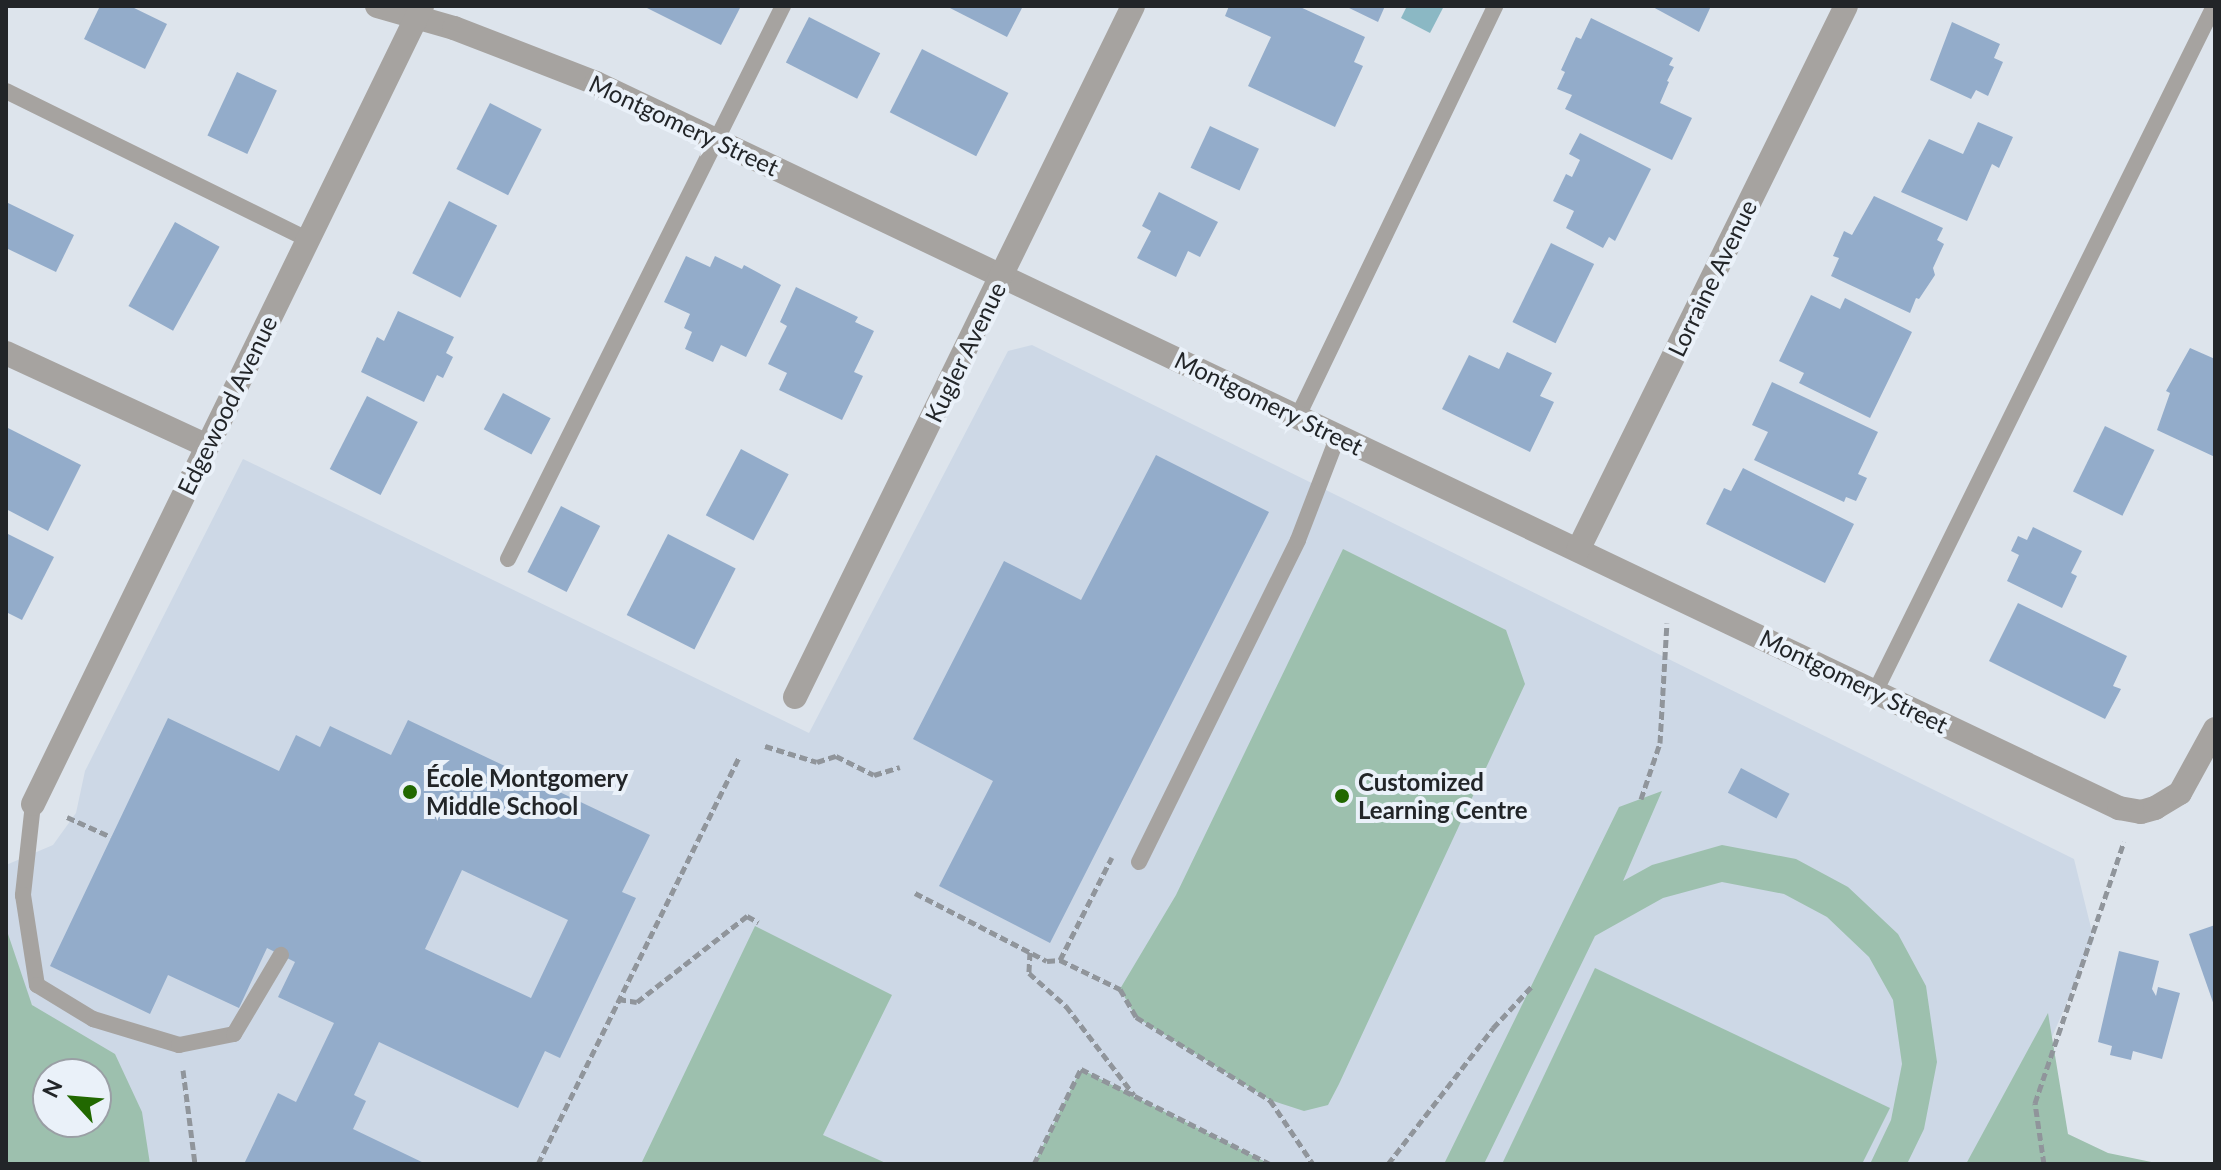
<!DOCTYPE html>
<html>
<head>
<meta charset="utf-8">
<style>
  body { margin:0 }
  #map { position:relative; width:2221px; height:1170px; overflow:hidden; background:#dde4ec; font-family:Lato,sans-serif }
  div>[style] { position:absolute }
  .built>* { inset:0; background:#cdd8e6 }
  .green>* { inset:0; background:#9dc0ae }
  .water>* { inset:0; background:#8bb8c4 }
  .building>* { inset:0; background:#93acca; transform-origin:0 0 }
  .path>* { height:5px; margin-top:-2.5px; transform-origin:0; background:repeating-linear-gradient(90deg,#90959b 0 8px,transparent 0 12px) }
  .service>* { height:16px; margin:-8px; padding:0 8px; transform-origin:8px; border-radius:8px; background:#a6a3a0 }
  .minor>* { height:24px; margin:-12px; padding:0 12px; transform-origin:12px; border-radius:12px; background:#a6a3a0 }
  .dots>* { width:22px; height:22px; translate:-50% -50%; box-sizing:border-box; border:4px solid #eaf1f9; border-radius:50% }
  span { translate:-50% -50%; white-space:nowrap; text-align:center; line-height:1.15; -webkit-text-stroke:8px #eaf1f9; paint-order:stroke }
  .street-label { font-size:24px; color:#222528 }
  .poi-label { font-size:24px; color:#222528; font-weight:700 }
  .left { translate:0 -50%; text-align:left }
  .frame { position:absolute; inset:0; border:8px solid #222528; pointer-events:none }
  .north { position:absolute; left:32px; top:1058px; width:80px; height:80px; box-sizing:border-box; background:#eaf1f9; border:2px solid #9a9fa5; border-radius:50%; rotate:296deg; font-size:22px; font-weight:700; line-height:32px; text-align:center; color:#222528 }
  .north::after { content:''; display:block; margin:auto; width:28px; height:36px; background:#216800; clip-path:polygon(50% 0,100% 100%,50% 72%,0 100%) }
</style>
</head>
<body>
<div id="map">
  <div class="built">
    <i style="clip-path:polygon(1032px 345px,2074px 859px,2094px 940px,1997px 1164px,123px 1164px,96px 1074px,72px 1074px,6px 959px,6px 865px,53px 845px,76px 813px,85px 771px,243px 459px,809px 733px,1008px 351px)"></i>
  </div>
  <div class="green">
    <i style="clip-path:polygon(1343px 549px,1506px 630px,1525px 684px,1339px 1084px,1328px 1105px,1304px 1111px,1270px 1100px,1136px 1017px,1120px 989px,1176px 895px)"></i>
    <i style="clip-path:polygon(1662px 791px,1623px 881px,1652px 865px,1722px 845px,1796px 859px,1848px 887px,1898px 934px,1926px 986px,1937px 1062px,1924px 1129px,1907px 1164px,1870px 1164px,1891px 1120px,1902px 1064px,1893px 1000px,1869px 957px,1827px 917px,1784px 894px,1722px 882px,1663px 898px,1595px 936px,1484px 1164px,1444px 1164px,1619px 807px)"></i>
    <i style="clip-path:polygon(755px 926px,892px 995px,823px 1135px,888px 1164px,641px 1164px)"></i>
    <i style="clip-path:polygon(evenodd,6px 928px,32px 1005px,115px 1054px,142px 1112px,150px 1164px,6px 1164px,6px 928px,48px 1074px,96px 1074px,96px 1122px,48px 1122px,48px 1074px)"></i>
    <i style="clip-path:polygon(1595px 968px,1890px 1108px,1862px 1164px,1502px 1164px)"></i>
    <i style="clip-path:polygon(2048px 1013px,2068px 1134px,2108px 1153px,2161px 1164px,1966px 1164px)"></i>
    <i style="clip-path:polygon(1081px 1069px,1135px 1097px,1270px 1164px,1034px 1164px)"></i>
  </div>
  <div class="water">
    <i style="clip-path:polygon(1407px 6px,1444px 6px,1430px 33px,1401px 18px)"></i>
  </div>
  <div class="building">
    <i style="clip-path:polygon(100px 6px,130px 6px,167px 24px,145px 69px,84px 39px)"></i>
    <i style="clip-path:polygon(643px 6px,741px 6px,721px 45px)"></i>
    <i style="clip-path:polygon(946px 6px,1023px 6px,1007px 37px)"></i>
    <i style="clip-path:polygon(1229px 6px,1298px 6px,1365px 37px,1354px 62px,1363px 66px,1335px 127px,1248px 86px,1271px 37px,1225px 16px)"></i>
    <i style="clip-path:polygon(1345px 6px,1385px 6px,1378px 22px)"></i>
    <i style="clip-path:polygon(1651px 6px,1711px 6px,1699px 32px)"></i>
    <i style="left:809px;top:17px;width:80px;height:51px;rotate:27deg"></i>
    <i style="clip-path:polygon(1591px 18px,1673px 58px,1669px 65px,1674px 67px,1667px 81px,1669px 82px,1660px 103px,1692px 118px,1672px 160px,1565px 109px,1572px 95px,1557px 89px,1565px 72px,1561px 70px,1576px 37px,1581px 39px)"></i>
    <i style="clip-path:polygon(1952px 22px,2000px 44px,1994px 58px,2003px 62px,1988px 96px,1976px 90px,1971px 99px,1930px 80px)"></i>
    <i style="left:922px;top:49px;width:97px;height:71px;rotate:27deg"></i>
    <i style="left:237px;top:72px;width:44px;height:70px;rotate:25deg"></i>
    <i style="left:490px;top:103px;width:58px;height:74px;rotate:27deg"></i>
    <i style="clip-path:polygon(1978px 122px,2013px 137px,1999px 168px,1992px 164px,1967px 221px,1901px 192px,1929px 139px,1963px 154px)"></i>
    <i style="left:1210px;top:126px;width:54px;height:46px;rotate:25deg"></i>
    <i style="clip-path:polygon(1580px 133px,1651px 169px,1615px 241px,1609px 237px,1603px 248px,1566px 228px,1574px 211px,1553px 201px,1566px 174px,1572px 177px,1580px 160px,1569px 154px)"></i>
    <i style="clip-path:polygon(1159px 192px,1218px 222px,1200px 257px,1188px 251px,1176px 277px,1137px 258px,1151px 231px,1142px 226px)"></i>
    <i style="clip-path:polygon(1874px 196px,1943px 228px,1937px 240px,1944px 244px,1933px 268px,1935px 275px,1919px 299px,1916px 298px,1910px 313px,1831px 276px,1839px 258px,1833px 256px,1844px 231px,1852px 235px)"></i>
    <i style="left:449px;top:201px;width:54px;height:81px;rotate:27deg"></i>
    <i style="clip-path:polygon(6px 202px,74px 235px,56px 272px,6px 248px)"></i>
    <i style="left:175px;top:222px;width:51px;height:96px;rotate:29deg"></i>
    <i style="left:1551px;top:243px;width:48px;height:88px;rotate:26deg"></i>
    <i style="clip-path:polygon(686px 256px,710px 267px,715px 256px,742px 269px,744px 265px,781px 285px,746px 357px,721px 345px,713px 362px,685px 349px,692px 332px,684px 328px,690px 314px,664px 302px)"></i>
    <i style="clip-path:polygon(796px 287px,858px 317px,855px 322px,874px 331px,854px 372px,863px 376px,842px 420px,779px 390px,787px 373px,768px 364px,787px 326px,780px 322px)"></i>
    <i style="clip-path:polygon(1811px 295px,1840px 309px,1845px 298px,1912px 332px,1870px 418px,1799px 383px,1804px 373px,1779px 361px)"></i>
    <i style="clip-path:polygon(398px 311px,454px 337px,446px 353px,453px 357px,443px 378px,437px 375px,424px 402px,361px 372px,377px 337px,384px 341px)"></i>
    <i style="clip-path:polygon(2190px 348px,2215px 359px,2215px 457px,2157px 430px,2170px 393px,2166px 391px)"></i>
    <i style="clip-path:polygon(1507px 352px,1552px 373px,1540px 396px,1554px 402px,1530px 452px,1442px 409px,1469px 355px,1499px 369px)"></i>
    <i style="clip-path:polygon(1772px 382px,1878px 432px,1858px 474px,1867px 478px,1856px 501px,1846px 497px,1844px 502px,1754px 460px,1768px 432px,1752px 425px)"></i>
    <i style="left:503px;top:393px;width:54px;height:41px;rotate:28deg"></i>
    <i style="left:367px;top:396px;width:57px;height:82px;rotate:27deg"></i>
    <i style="left:2105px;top:426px;width:55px;height:73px;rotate:26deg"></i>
    <i style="clip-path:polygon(6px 427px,81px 465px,48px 531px,6px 509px)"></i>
    <i style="left:741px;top:449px;width:54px;height:75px;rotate:28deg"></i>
    <i style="clip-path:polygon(1156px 455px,1269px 512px,1050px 943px,939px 886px,993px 781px,913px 739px,1004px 561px,1081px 600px)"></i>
    <i style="clip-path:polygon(1743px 468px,1854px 524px,1825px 583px,1706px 524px,1724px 488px,1731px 491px)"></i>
    <i style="left:561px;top:506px;width:44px;height:74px;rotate:27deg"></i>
    <i style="clip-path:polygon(2033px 527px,2082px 551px,2071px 573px,2077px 576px,2062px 608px,2007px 581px,2019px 555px,2011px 551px,2018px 536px,2027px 540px)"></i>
    <i style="clip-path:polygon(6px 533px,54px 557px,22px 620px,6px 612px)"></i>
    <i style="left:668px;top:534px;width:76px;height:91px;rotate:27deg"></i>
    <i style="clip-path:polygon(2018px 603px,2127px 656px,2113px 686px,2121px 689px,2105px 719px,1989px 661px)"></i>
    <i style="clip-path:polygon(evenodd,168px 718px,279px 771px,296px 735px,320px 747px,330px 726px,391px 755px,408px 720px,650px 835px,622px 892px,636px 898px,560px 1058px,545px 1051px,518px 1108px,379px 1042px,354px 1095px,366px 1101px,353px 1129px,426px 1164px,244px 1164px,278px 1093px,296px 1102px,334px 1023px,278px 997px,295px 962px,267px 948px,239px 1008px,168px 975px,150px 1014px,50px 966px,168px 718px,462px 870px,568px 920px,531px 998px,425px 949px,462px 870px)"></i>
    <i style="left:1741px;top:768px;width:55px;height:28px;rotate:28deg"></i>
    <i style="clip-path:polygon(2215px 925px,2215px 1008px,2189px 934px)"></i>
    <i style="clip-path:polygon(2119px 951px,2159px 961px,2152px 989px,2156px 996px,2158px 987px,2180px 993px,2162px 1059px,2133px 1051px,2131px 1060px,2110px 1055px,2112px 1046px,2098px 1042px)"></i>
  </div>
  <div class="path">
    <i style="left:765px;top:746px;width:54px;rotate:17.1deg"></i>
    <i style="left:817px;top:762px;width:20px;rotate:-18deg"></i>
    <i style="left:836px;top:756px;width:42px;rotate:26.6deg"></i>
    <i style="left:874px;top:775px;width:27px;rotate:-17deg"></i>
    <i style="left:1641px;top:799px;width:59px;rotate:-71.3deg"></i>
    <i style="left:1660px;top:743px;width:120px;rotate:-86.7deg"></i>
    <i style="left:67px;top:817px;width:48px;rotate:24.4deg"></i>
    <i style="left:915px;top:893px;width:148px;rotate:27.3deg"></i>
    <i style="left:1047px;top:961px;width:13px;rotate:-4deg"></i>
    <i style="left:1060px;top:960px;width:67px;rotate:25.8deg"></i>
    <i style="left:1120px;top:989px;width:32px;rotate:60deg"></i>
    <i style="left:1136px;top:1017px;width:158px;rotate:31.8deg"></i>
    <i style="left:1270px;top:1100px;width:77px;rotate:56.1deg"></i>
    <i style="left:1030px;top:952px;width:21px;rotate:93deg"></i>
    <i style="left:1029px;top:973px;width:50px;rotate:41.7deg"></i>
    <i style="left:1066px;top:1006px;width:112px;rotate:52.6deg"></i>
    <i style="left:1060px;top:960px;width:115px;rotate:-63.2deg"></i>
    <i style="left:618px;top:999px;width:19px;rotate:9deg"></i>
    <i style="left:637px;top:1002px;width:140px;rotate:-38deg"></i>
    <i style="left:747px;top:916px;width:13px;rotate:29deg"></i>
    <i style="left:183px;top:1070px;width:95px;rotate:82.7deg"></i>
    <i style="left:538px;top:1164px;width:454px;rotate:-63.7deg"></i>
    <i style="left:1034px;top:1164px;width:106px;rotate:-63.7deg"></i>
    <i style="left:1081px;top:1069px;width:212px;rotate:26.7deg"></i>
    <i style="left:1388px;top:1164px;width:172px;rotate:-52.3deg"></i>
    <i style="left:1493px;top:1028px;width:57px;rotate:-47.1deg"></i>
    <i style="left:2044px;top:1164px;width:62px;rotate:-98.4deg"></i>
    <i style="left:2035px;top:1103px;width:276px;rotate:-71.2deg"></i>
  </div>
  <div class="service">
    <i style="left:6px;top:91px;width:335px;rotate:26.2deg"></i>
    <i style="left:1298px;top:416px;width:455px;rotate:-64.3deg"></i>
    <i style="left:508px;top:559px;width:618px;rotate:-63.56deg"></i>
    <i style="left:1875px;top:692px;width:765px;rotate:-63.7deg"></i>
    <i style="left:33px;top:804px;width:92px;rotate:96.3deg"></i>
    <i style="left:23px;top:895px;width:91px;rotate:81.2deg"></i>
    <i style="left:37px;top:985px;width:66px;rotate:31.3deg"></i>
    <i style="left:93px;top:1019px;width:90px;rotate:16.8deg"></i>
    <i style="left:179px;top:1045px;width:56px;rotate:-11.3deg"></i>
    <i style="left:234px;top:1034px;width:92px;rotate:-59.3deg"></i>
    <i style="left:1139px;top:862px;width:359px;rotate:-63.7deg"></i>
    <i style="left:1298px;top:540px;width:111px;rotate:-69deg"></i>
  </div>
  <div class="minor">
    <i style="left:377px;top:6px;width:80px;rotate:15.9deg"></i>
    <i style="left:454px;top:28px;width:152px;rotate:21.2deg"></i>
    <i style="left:596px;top:83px;width:1687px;rotate:25.46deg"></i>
    <i style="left:2119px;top:808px;width:22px;rotate:10deg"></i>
    <i style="left:2141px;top:812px;width:15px;rotate:-16deg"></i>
    <i style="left:2155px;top:808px;width:29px;rotate:-31deg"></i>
    <i style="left:2180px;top:793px;width:73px;rotate:-61.3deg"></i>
    <i style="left:6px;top:353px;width:221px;rotate:24.8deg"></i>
    <i style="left:1578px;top:550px;width:606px;rotate:-63.77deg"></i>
    <i style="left:795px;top:697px;width:769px;rotate:-63.93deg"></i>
    <i style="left:33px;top:804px;width:888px;rotate:-64.01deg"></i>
  </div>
  <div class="dots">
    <i style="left:410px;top:792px;background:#216800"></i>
    <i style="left:1342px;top:796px;background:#216800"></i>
  </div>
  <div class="street-label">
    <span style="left:684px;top:125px;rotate:25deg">Montgomery Street</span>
    <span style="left:1712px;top:278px;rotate:-64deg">Lorraine Avenue</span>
    <span style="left:965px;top:352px;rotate:-64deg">Kugler Avenue</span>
    <span style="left:1269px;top:403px;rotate:26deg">Montgomery Street</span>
    <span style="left:227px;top:405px;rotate:-64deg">Edgewood Avenue</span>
    <span style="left:1854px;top:681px;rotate:26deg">Montgomery Street</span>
  </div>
  <div class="poi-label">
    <span class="left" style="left:426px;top:792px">École Montgomery<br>Middle School</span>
    <span class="left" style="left:1358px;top:796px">Customized<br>Learning Centre</span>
  </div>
  <div class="frame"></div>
  <div class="north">N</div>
</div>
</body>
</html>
